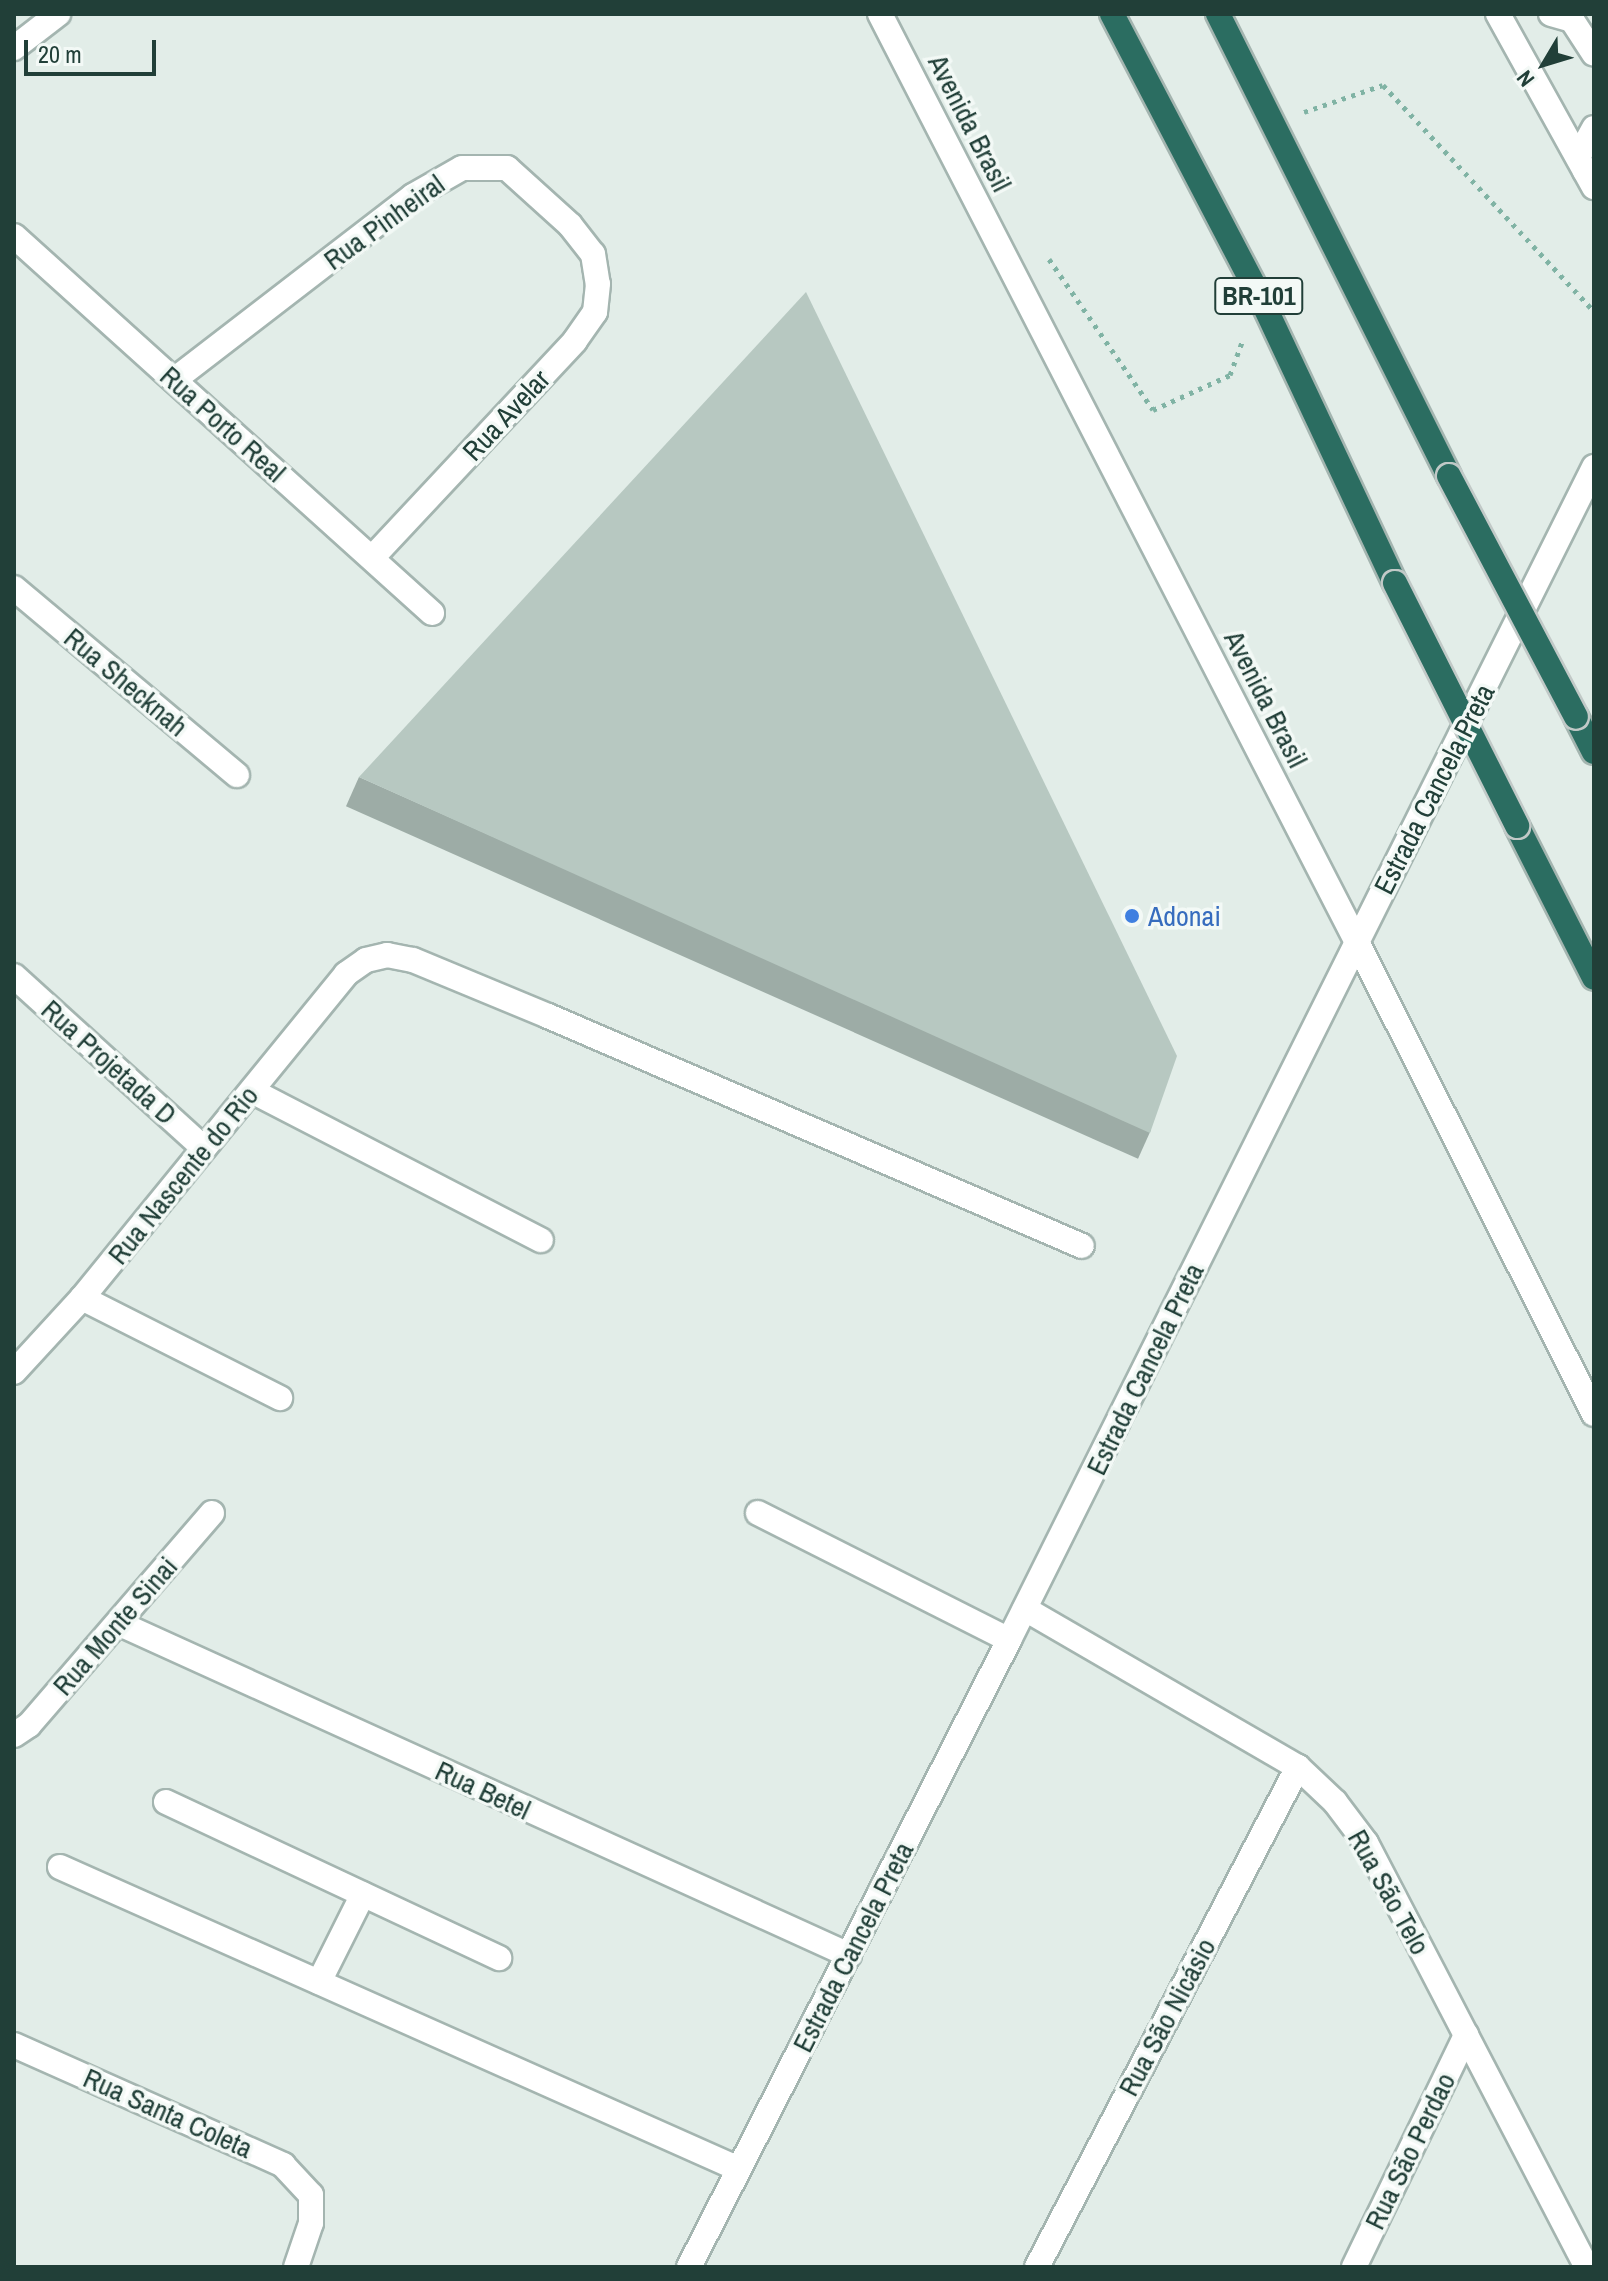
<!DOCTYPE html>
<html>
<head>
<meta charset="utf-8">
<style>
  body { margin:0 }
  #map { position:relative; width:1608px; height:2281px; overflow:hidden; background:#e2ede8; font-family:"Archivo Narrow",sans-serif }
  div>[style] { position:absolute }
  .path>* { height:5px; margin-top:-2.5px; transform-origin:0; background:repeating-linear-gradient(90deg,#80b3a4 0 4px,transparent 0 10px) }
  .roads { filter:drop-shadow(2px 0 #a4b5b0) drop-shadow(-2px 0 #a4b5b0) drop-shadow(0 2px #a4b5b0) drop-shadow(0 -2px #a4b5b0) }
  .service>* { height:24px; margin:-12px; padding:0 12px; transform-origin:12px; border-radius:12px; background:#fff }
  .minor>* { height:24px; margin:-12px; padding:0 12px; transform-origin:12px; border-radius:12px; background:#fff }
  .tertiary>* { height:24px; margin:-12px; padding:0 12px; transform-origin:12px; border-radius:12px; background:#fff }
  .motorway>* { height:24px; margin:-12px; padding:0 12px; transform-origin:12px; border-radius:12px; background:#2b6d61 }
  .bridges { filter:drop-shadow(2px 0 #c1c9c7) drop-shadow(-2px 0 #c1c9c7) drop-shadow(0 2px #c1c9c7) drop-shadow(0 -2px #c1c9c7) }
  .motorway-bridge>* { height:24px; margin:-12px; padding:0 12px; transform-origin:12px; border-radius:12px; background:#2b6d61 }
  .wall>* { inset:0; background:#9daca6; transform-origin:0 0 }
  .building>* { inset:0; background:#b7c8c1 }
  .dots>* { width:22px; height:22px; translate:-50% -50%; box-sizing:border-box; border:4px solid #f3f9f6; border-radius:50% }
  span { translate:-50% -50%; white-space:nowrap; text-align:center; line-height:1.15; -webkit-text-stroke:7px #f3f9f6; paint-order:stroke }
  .shield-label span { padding:2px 6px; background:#f3f9f6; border:2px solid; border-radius:6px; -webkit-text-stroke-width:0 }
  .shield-label { font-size:26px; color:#213f38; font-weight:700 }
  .street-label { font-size:28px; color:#213f38 }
  .shop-label { font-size:28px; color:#366cbe }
  .left { translate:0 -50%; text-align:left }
  .frame { position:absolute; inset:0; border:16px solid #213f38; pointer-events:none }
  .north { position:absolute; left:1504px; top:24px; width:80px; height:80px; -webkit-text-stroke:6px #f3f9f6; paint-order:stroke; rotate:232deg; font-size:22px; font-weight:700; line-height:32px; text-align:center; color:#213f38 }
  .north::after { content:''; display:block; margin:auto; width:28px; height:36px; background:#213f38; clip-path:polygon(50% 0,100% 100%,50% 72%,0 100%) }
  .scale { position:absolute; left:24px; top:40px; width:132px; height:36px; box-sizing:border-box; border:4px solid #213f38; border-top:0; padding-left:10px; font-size:24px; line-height:28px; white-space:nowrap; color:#213f38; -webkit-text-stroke:6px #f3f9f6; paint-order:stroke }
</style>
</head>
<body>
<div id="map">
  <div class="path">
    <i style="left:1304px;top:112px;width:83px;rotate:-18.9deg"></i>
    <i style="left:1383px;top:85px;width:309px;rotate:47deg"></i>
    <i style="left:1049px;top:259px;width:183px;rotate:55.4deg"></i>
    <i style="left:1153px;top:410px;width:85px;rotate:-24.4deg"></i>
    <i style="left:1230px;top:375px;width:38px;rotate:-70deg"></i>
  </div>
  <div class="roads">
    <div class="service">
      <i style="left:1551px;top:14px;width:22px;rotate:16deg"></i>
      <i style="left:1572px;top:20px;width:40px;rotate:57.1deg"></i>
      <i style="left:1578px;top:157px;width:33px;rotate:-61deg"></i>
    </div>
    <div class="minor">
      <i style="left:880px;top:14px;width:1043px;rotate:62.8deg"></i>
      <i style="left:1498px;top:14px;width:198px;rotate:61deg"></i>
      <i style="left:14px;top:48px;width:56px;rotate:-37.7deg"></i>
      <i style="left:14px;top:236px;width:563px;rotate:42.05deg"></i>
      <i style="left:174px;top:380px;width:302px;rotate:-37.6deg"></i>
      <i style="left:413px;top:196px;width:56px;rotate:-29.7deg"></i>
      <i style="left:462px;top:168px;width:45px"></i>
      <i style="left:507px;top:168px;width:85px;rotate:42.1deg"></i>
      <i style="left:570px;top:225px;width:37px;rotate:52deg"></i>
      <i style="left:593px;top:254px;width:30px;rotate:81deg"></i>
      <i style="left:598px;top:284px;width:28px;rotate:96deg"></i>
      <i style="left:595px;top:312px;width:35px;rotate:125deg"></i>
      <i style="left:575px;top:341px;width:297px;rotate:133.1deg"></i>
      <i style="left:14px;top:588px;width:291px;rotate:40deg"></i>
      <i style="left:14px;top:976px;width:256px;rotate:42.2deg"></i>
      <i style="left:252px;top:1091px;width:325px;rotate:27.3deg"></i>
      <i style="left:82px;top:1298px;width:222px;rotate:26.8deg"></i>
      <i style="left:14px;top:1372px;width:100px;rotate:-47.4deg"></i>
      <i style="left:82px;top:1298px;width:418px;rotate:-50.8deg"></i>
      <i style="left:346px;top:974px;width:24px;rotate:-35deg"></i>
      <i style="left:366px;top:960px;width:22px;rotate:-13deg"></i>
      <i style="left:387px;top:955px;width:26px;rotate:11deg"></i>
      <i style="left:413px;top:960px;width:146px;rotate:22.5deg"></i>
      <i style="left:548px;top:1016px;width:581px;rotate:23.3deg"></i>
      <i style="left:758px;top:1513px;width:281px;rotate:26.8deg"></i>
      <i style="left:1025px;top:1609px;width:315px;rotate:30.1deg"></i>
      <i style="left:1298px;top:1767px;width:51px;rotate:43.4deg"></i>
      <i style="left:1335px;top:1802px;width:51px;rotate:52.9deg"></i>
      <i style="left:1366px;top:1843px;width:478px;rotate:62.5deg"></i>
      <i style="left:118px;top:1623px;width:803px;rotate:24.43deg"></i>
      <i style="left:14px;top:1735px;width:18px;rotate:-34deg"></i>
      <i style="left:29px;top:1725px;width:280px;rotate:-49.2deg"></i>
      <i style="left:166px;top:1802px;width:368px;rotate:25.1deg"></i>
      <i style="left:60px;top:1867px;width:743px;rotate:23.98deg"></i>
      <i style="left:319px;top:1982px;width:98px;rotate:-63.4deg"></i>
      <i style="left:14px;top:2045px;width:295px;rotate:24deg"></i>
      <i style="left:283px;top:2165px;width:41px;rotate:47deg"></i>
      <i style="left:311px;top:2195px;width:28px;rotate:90deg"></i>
      <i style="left:311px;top:2223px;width:46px;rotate:108.8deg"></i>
      <i style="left:1037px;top:2267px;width:564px;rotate:-62.44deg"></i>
      <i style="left:1354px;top:2267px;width:258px;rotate:-64.2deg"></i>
    </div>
    <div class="tertiary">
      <i style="left:1585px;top:171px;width:9px;rotate:13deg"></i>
      <i style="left:1357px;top:942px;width:528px;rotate:63.34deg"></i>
      <i style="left:689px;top:2267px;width:704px;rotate:-62.96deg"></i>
      <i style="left:1009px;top:1640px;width:1311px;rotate:-63.49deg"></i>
    </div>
    <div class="motorway">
      <i style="left:1112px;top:14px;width:326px;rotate:62.4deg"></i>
      <i style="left:1263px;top:303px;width:310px;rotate:64.8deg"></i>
      <i style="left:1218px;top:14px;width:517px;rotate:63.43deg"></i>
      <i style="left:1576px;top:717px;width:39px;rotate:63deg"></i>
      <i style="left:1517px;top:826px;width:170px;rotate:63.1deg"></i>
    </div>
  </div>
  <div class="bridges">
    <div class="motorway-bridge">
      <i style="left:1449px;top:476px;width:272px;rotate:62.2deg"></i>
      <i style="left:1395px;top:583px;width:272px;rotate:63.3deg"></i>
    </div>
  </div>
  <div class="wall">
    <i style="left:359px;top:777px;width:867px;height:32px;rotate:24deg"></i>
  </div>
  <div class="building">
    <i style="clip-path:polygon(806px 292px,1177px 1056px,1150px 1133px,359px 777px)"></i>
  </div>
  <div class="dots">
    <i style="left:1132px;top:916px;background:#3f7fe0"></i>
  </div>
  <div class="shield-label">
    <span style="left:1259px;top:296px">BR-101</span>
  </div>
  <div class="street-label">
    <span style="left:970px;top:123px;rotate:63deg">Avenida Brasil</span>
    <span style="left:384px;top:222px;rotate:-36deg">Rua Pinheiral</span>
    <span style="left:506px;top:415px;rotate:-47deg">Rua Avelar</span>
    <span style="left:223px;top:424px;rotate:42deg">Rua Porto Real</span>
    <span style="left:126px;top:682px;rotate:40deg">Rua Shecknah</span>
    <span style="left:1266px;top:699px;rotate:63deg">Avenida Brasil</span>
    <span style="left:1434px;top:789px;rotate:-63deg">Estrada Cancela Preta</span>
    <span style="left:109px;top:1062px;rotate:42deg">Rua Projetada D</span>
    <span style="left:183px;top:1175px;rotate:-51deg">Rua Nascente do Rio</span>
    <span style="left:1145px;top:1369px;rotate:-64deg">Estrada Cancela Preta</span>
    <span style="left:115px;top:1626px;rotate:-49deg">Rua Monte Sinai</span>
    <span style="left:483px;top:1790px;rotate:25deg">Rua Betel</span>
    <span style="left:1389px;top:1892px;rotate:61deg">Rua São Telo</span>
    <span style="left:853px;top:1947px;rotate:-63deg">Estrada Cancela Preta</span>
    <span style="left:1167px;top:2017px;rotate:-62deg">Rua São Nicásio</span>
    <span style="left:168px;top:2113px;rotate:24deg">Rua Santa Coleta</span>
    <span style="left:1410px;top:2151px;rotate:-64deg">Rua São Perdao</span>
  </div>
  <div class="shop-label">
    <span class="left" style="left:1148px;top:916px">Adonai</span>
  </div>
  <div class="frame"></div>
  <div class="north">N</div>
  <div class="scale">20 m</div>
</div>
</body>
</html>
